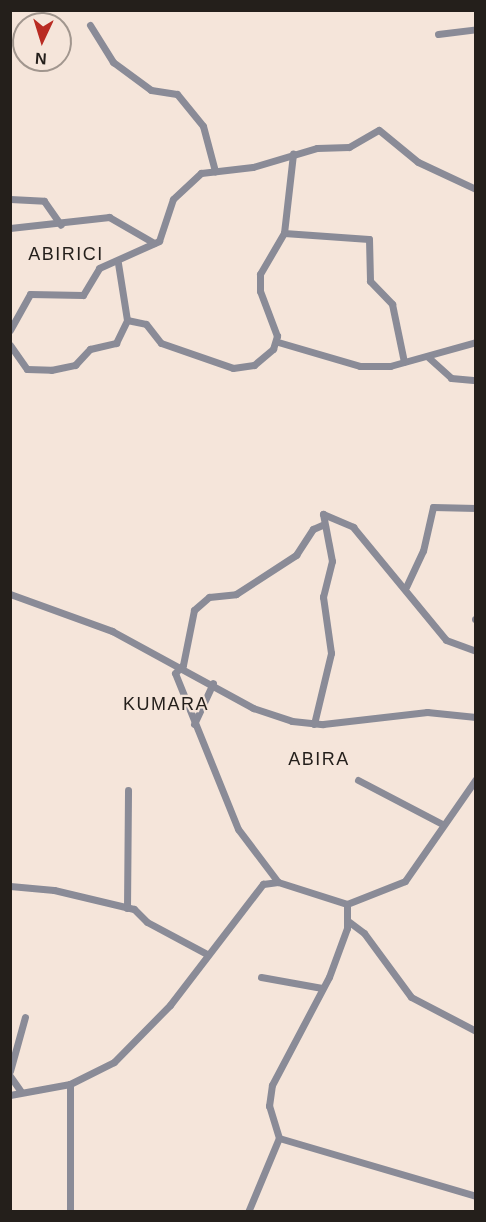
<!DOCTYPE html>
<html>
<head>
<meta charset="utf-8">
<style>
  body { margin:0 }
  #map { position:relative; width:486px; height:1222px; overflow:hidden; background:#f5e5da; font-family:Arial,sans-serif }
  div>[style] { position:absolute }
  .minor>* { height:7px; margin:-3.5px; padding:0 3.5px; transform-origin:3.5px; border-radius:3.5px; background:#8a8b97 }
  span { translate:-50% -50%; white-space:nowrap; text-align:center; line-height:1.15; -webkit-text-stroke:4.5px #f5e5da; paint-order:stroke }
  .quarter-label { font-size:18px; color:#241f1b; letter-spacing:1.5px }
  .frame { position:absolute; inset:0; border:12px solid #241f1b; pointer-events:none }
  .north { position:absolute; left:12px; top:12px; width:60px; height:60px; box-sizing:border-box; background:#f5e5da; border:2px solid #a1968e; border-radius:50%; rotate:184deg; font-size:16px; font-weight:700; line-height:24px; text-align:center; color:#241f1b }
  .north::after { content:''; display:block; margin:auto; width:21px; height:27px; background:#b92b22; clip-path:polygon(50% 0,100% 100%,50% 72%,0 100%) }
</style>
</head>
<body>
<div id="map">
  <div class="minor">
    <i style="left:90px;top:25px;width:44px;rotate:58.1deg"></i>
    <i style="left:113px;top:62px;width:47px;rotate:36.4deg"></i>
    <i style="left:151px;top:90px;width:26px;rotate:9deg"></i>
    <i style="left:177px;top:94px;width:41px;rotate:50.9deg"></i>
    <i style="left:203px;top:126px;width:47px;rotate:75.1deg"></i>
    <i style="left:438px;top:34px;width:38px;rotate:-7deg"></i>
    <i style="left:10px;top:199px;width:34px;rotate:3deg"></i>
    <i style="left:44px;top:201px;width:29px;rotate:55deg"></i>
    <i style="left:10px;top:228px;width:100px;rotate:-6.3deg"></i>
    <i style="left:109px;top:217px;width:52px;rotate:30deg"></i>
    <i style="left:284px;top:233px;width:85px;rotate:4deg"></i>
    <i style="left:369px;top:239px;width:42px;rotate:88.6deg"></i>
    <i style="left:370px;top:281px;width:32px;rotate:46deg"></i>
    <i style="left:392px;top:304px;width:59px;rotate:78.3deg"></i>
    <i style="left:127px;top:320px;width:19px;rotate:12deg"></i>
    <i style="left:146px;top:324px;width:24px;rotate:52deg"></i>
    <i style="left:161px;top:343px;width:76px;rotate:19.1deg"></i>
    <i style="left:233px;top:368px;width:21px;rotate:-8deg"></i>
    <i style="left:254px;top:365px;width:25px;rotate:-40deg"></i>
    <i style="left:273px;top:349px;width:14px;rotate:-73deg"></i>
    <i style="left:277px;top:336px;width:48px;rotate:-110.7deg"></i>
    <i style="left:260px;top:291px;width:17px;rotate:-90deg"></i>
    <i style="left:260px;top:274px;width:48px;rotate:-59.7deg"></i>
    <i style="left:284px;top:233px;width:80px;rotate:-83.5deg"></i>
    <i style="left:10px;top:330px;width:41px;rotate:-60.9deg"></i>
    <i style="left:30px;top:294px;width:53px;rotate:1.1deg"></i>
    <i style="left:83px;top:295px;width:31px;rotate:-59deg"></i>
    <i style="left:99px;top:268px;width:66px;rotate:-24.2deg"></i>
    <i style="left:159px;top:241px;width:44px;rotate:-71.6deg"></i>
    <i style="left:173px;top:199px;width:38px;rotate:-43deg"></i>
    <i style="left:201px;top:173px;width:52px;rotate:-6.6deg"></i>
    <i style="left:253px;top:167px;width:67px;rotate:-16.5deg"></i>
    <i style="left:317px;top:148px;width:32px;rotate:-2deg"></i>
    <i style="left:349px;top:147px;width:34px;rotate:-30deg"></i>
    <i style="left:379px;top:130px;width:50px;rotate:39.4deg"></i>
    <i style="left:418px;top:162px;width:64px;rotate:25deg"></i>
    <i style="left:278px;top:342px;width:85px;rotate:16.3deg"></i>
    <i style="left:360px;top:366px;width:30px"></i>
    <i style="left:390px;top:366px;width:89px;rotate:-15.6deg"></i>
    <i style="left:10px;top:345px;width:29px;rotate:55deg"></i>
    <i style="left:27px;top:369px;width:24px;rotate:2deg"></i>
    <i style="left:51px;top:370px;width:25px;rotate:-12deg"></i>
    <i style="left:75px;top:365px;width:22px;rotate:-47deg"></i>
    <i style="left:90px;top:349px;width:27px;rotate:-13deg"></i>
    <i style="left:116px;top:343px;width:25px;rotate:-64deg"></i>
    <i style="left:127px;top:320px;width:58px;rotate:-99deg"></i>
    <i style="left:428px;top:357px;width:31px;rotate:42deg"></i>
    <i style="left:451px;top:378px;width:25px;rotate:5deg"></i>
    <i style="left:406px;top:587px;width:40px;rotate:-65deg"></i>
    <i style="left:423px;top:551px;width:45px;rotate:-77.2deg"></i>
    <i style="left:433px;top:507px;width:43px;rotate:1.3deg"></i>
    <i style="left:10px;top:594px;width:109px;rotate:19.9deg"></i>
    <i style="left:112px;top:631px;width:161px;rotate:28.6deg"></i>
    <i style="left:253px;top:708px;width:41px;rotate:18.4deg"></i>
    <i style="left:292px;top:721px;width:31px;rotate:6deg"></i>
    <i style="left:323px;top:724px;width:105px;rotate:-6.6deg"></i>
    <i style="left:427px;top:712px;width:49px;rotate:5.8deg"></i>
    <i style="left:475px;top:619px;width:1px"></i>
    <i style="left:194px;top:724px;width:45px;rotate:-65.1deg"></i>
    <i style="left:314px;top:724px;width:73px;rotate:-76.5deg"></i>
    <i style="left:331px;top:653px;width:57px;rotate:-98.1deg"></i>
    <i style="left:323px;top:597px;width:37px;rotate:-76deg"></i>
    <i style="left:332px;top:561px;width:48px;rotate:-100.8deg"></i>
    <i style="left:323px;top:514px;width:33px;rotate:23deg"></i>
    <i style="left:353px;top:527px;width:146px;rotate:50.5deg"></i>
    <i style="left:446px;top:640px;width:32px;rotate:20deg"></i>
    <i style="left:358px;top:780px;width:95px;rotate:27.6deg"></i>
    <i style="left:278px;top:882px;width:66px;rotate:-127deg"></i>
    <i style="left:238px;top:829px;width:168px;rotate:-112deg"></i>
    <i style="left:175px;top:673px;width:11px;rotate:-45deg"></i>
    <i style="left:183px;top:665px;width:56px;rotate:-78.7deg"></i>
    <i style="left:194px;top:610px;width:20px;rotate:-41deg"></i>
    <i style="left:209px;top:597px;width:27px;rotate:-6deg"></i>
    <i style="left:236px;top:594px;width:72px;rotate:-33deg"></i>
    <i style="left:296px;top:555px;width:31px;rotate:-57deg"></i>
    <i style="left:313px;top:529px;width:10px;rotate:-24deg"></i>
    <i style="left:10px;top:886px;width:44px;rotate:5.2deg"></i>
    <i style="left:54px;top:890px;width:82px;rotate:13.4deg"></i>
    <i style="left:134px;top:909px;width:18px;rotate:45deg"></i>
    <i style="left:147px;top:922px;width:66px;rotate:28.1deg"></i>
    <i style="left:127px;top:908px;width:118px;rotate:-89.5deg"></i>
    <i style="left:348px;top:921px;width:20px;rotate:37deg"></i>
    <i style="left:364px;top:933px;width:79px;rotate:53.7deg"></i>
    <i style="left:411px;top:997px;width:73px;rotate:27.6deg"></i>
    <i style="left:261px;top:977px;width:62px;rotate:10.2deg"></i>
    <i style="left:10px;top:1071px;width:56px;rotate:-74.5deg"></i>
    <i style="left:10px;top:1076px;width:19px;rotate:55deg"></i>
    <i style="left:10px;top:1095px;width:61px;rotate:-10.4deg"></i>
    <i style="left:70px;top:1084px;width:49px;rotate:-26.6deg"></i>
    <i style="left:114px;top:1062px;width:80px;rotate:-45.5deg"></i>
    <i style="left:170px;top:1005px;width:153px;rotate:-52.5deg"></i>
    <i style="left:263px;top:884px;width:15px;rotate:-8deg"></i>
    <i style="left:278px;top:882px;width:72px;rotate:17.7deg"></i>
    <i style="left:347px;top:904px;width:62px;rotate:-21.6deg"></i>
    <i style="left:405px;top:881px;width:124px;rotate:-55.2deg"></i>
    <i style="left:279px;top:1138px;width:205px;rotate:16.4deg"></i>
    <i style="left:70px;top:1212px;width:128px;rotate:-90deg"></i>
    <i style="left:248px;top:1212px;width:80px;rotate:-67.3deg"></i>
    <i style="left:279px;top:1138px;width:34px;rotate:-107deg"></i>
    <i style="left:269px;top:1106px;width:21px;rotate:-82deg"></i>
    <i style="left:272px;top:1085px;width:122px;rotate:-62.2deg"></i>
    <i style="left:329px;top:977px;width:52px;rotate:-69.8deg"></i>
    <i style="left:347px;top:928px;width:24px;rotate:-90deg"></i>
  </div>
  <div class="quarter-label">
    <span style="left:66px;top:254px">ABIRICI</span>
    <span style="left:166px;top:704px">KUMARA</span>
    <span style="left:319px;top:759px">ABIRA</span>
  </div>
  <div class="frame"></div>
  <div class="north">N</div>
</div>
</body>
</html>
